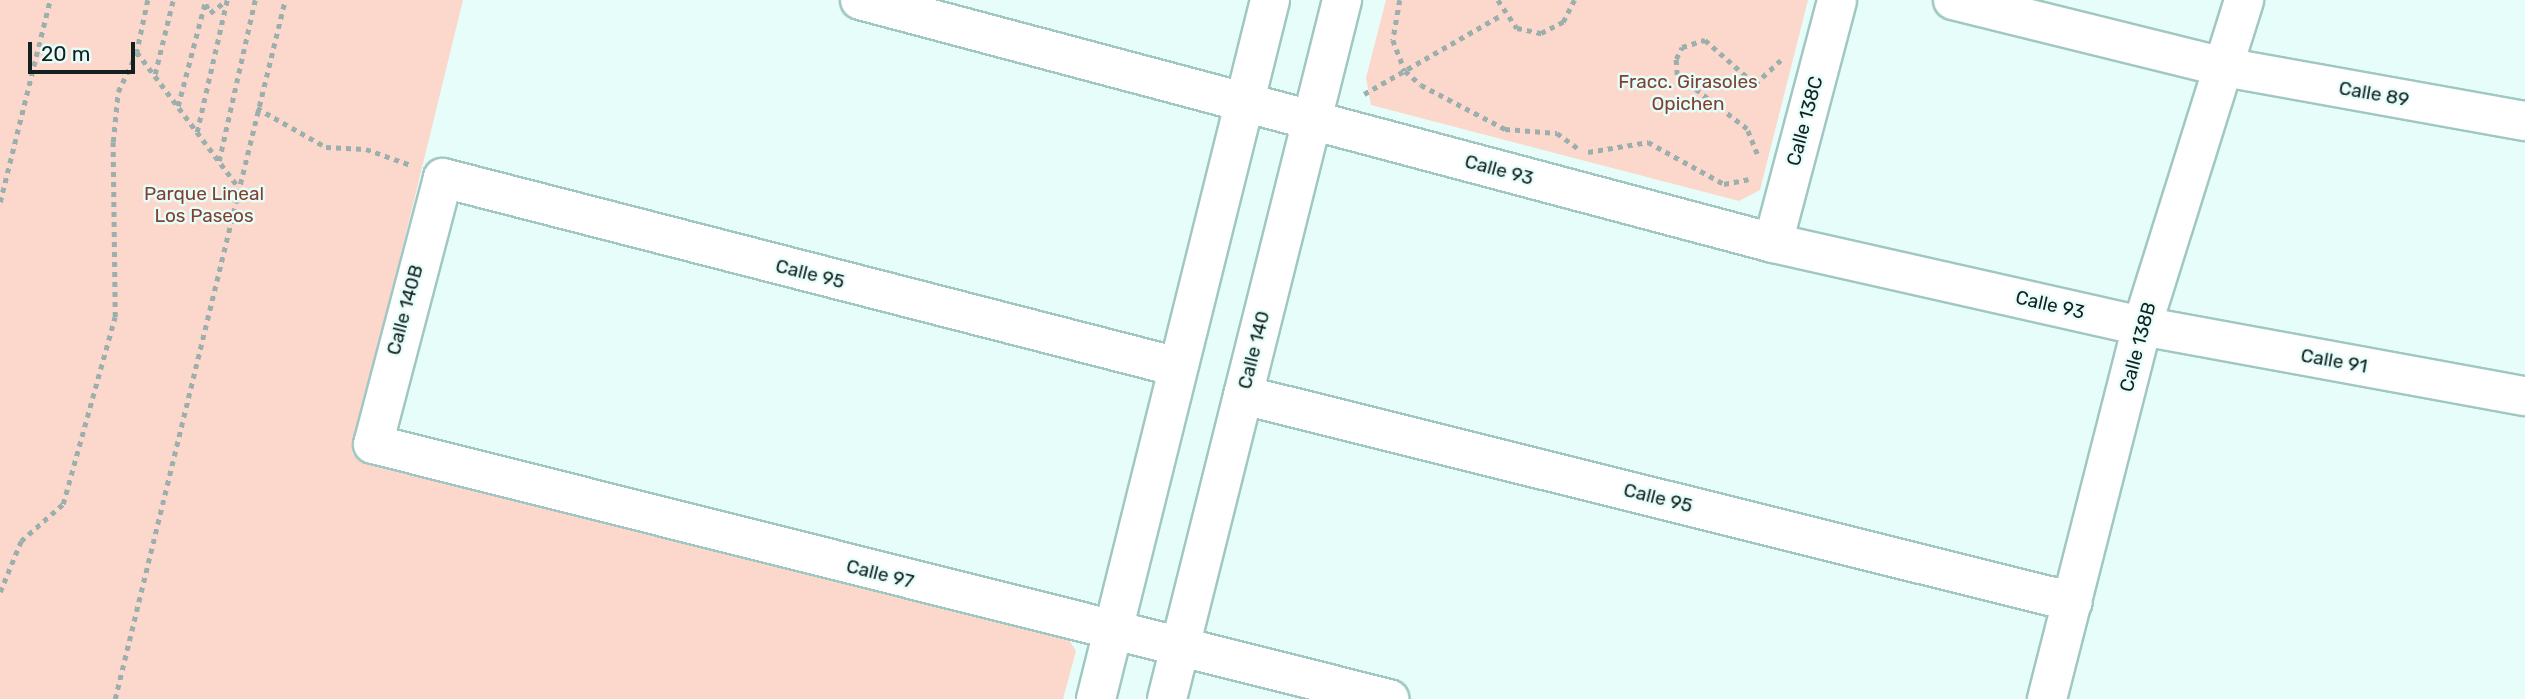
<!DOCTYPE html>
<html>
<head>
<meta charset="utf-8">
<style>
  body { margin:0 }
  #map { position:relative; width:2525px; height:699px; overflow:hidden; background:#e6fdfa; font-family:Rubik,sans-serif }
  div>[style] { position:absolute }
  .green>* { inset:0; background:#fbd7cc }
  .path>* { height:4.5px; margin-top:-2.25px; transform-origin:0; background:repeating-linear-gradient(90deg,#9bb0ad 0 5px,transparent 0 10px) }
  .roads { filter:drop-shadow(2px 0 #a1c7c2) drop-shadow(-2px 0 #a1c7c2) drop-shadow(0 2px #a1c7c2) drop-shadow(0 -2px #a1c7c2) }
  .street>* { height:38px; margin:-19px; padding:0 19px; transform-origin:19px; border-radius:19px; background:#fff }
  .secondary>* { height:38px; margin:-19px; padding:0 19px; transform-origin:19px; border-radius:19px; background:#fff }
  span { translate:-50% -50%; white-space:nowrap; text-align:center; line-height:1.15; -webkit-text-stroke:5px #e6fdfa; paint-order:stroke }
  .park-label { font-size:19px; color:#81412e }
  .street-label { font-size:19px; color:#12211f }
  .scale { position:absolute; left:28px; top:42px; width:107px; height:32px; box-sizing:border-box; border:4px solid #12211f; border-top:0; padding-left:9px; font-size:21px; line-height:24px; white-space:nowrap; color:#12211f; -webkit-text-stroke:5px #e6fdfa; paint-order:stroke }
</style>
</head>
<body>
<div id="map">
  <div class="green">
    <i style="clip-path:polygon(0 0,463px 0,352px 454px,1069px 640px,1076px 651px,1063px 699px,0 699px)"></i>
    <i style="clip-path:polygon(1386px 0,1808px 0,1760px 190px,1739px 201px,1371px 105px,1366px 78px)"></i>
  </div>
  <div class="path">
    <i style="left:148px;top:0;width:53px;rotate:101.9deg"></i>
    <i style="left:137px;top:52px;width:170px;rotate:53.1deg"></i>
    <i style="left:1400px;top:0;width:41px;rotate:99.9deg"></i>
    <i style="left:1393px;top:40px;width:33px;rotate:69deg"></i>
    <i style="left:1405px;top:71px;width:21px;rotate:41deg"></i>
    <i style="left:1421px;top:85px;width:95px;rotate:27.6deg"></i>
    <i style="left:1505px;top:129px;width:52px;rotate:4.4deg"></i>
    <i style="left:1557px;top:133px;width:29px;rotate:36deg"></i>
    <i style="left:1498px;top:0;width:34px;rotate:56deg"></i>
    <i style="left:1517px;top:28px;width:25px;rotate:12deg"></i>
    <i style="left:1541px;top:33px;width:25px;rotate:-27deg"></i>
    <i style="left:1563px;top:22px;width:25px;rotate:-63deg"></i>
    <i style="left:206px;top:4px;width:10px;rotate:66deg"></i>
    <i style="left:210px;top:13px;width:21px;rotate:-37deg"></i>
    <i style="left:155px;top:74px;width:76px;rotate:-76.3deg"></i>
    <i style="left:1364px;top:94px;width:160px;rotate:-29.9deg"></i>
    <i style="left:178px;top:106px;width:107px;rotate:-75.4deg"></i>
    <i style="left:257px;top:108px;width:79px;rotate:29.5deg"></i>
    <i style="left:326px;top:147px;width:40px;rotate:2.9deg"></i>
    <i style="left:366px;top:149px;width:48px;rotate:19.6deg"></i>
    <i style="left:197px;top:132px;width:135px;rotate:-77.2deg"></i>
    <i style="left:1588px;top:152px;width:61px;rotate:-9.5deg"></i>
    <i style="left:1648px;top:142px;width:87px;rotate:28.9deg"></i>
    <i style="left:1724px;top:184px;width:25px;rotate:-11deg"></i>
    <i style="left:1757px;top:154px;width:27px;rotate:-112deg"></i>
    <i style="left:1747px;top:129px;width:88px;rotate:-142.4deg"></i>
    <i style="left:1677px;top:75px;width:16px;rotate:-94deg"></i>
    <i style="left:1676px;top:59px;width:13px;rotate:-63deg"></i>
    <i style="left:1682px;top:47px;width:24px;rotate:-17deg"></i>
    <i style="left:1705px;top:40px;width:67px;rotate:41.3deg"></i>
    <i style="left:1755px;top:84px;width:35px;rotate:-43deg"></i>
    <i style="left:219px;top:161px;width:165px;rotate:-77.4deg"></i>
    <i style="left:0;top:202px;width:208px;rotate:-76.1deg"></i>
    <i style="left:0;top:592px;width:55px;rotate:-67.6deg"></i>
    <i style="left:21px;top:541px;width:56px;rotate:-41.4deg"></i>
    <i style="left:63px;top:504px;width:194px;rotate:-74.5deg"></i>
    <i style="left:115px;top:317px;width:175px;rotate:-90.7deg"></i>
    <i style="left:113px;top:142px;width:50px;rotate:-84.3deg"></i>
    <i style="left:118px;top:92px;width:44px;rotate:-64.6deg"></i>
    <i style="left:115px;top:699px;width:719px;rotate:-76.33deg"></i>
  </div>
  <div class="roads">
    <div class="street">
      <i style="left:860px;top:0;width:945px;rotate:14.9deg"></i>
      <i style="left:1773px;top:243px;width:378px;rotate:12.7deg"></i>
      <i style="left:2142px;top:326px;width:389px;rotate:10.4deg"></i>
      <i style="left:1953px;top:0;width:279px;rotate:13.9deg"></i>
      <i style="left:2224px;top:67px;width:306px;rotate:10.2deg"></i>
      <i style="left:1773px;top:243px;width:251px;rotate:-75.2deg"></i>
      <i style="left:1178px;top:367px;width:759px;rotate:-165.58deg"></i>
      <i style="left:443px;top:178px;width:275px;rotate:104.7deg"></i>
      <i style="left:373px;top:444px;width:1048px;rotate:14.09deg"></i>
      <i style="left:1243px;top:395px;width:855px;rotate:14deg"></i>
      <i style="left:2047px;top:699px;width:385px;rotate:-75.7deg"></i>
      <i style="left:2142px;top:326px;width:342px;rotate:-72.6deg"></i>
    </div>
    <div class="secondary">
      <i style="left:1096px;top:699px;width:720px;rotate:-76.02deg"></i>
      <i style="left:1167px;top:699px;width:721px;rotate:-75.94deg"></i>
    </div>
  </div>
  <div class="park-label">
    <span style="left:1688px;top:93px">Fracc. Girasoles<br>Opichen</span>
    <span style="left:204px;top:205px">Parque Lineal<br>Los Paseos</span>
  </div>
  <div class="street-label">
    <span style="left:2374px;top:94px;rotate:10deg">Calle 89</span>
    <span style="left:1805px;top:121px;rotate:-75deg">Calle 138C</span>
    <span style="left:1499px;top:170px;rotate:15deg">Calle 93</span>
    <span style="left:810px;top:274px;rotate:14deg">Calle 95</span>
    <span style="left:2050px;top:305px;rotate:13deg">Calle 93</span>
    <span style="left:405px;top:310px;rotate:-75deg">Calle 140B</span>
    <span style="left:2138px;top:347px;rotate:-75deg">Calle 138B</span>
    <span style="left:1254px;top:350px;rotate:-76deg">Calle 140</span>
    <span style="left:2334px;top:361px;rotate:10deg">Calle 91</span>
    <span style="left:1658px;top:498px;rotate:14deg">Calle 95</span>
    <span style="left:880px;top:574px;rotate:14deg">Calle 97</span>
  </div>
  <div class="scale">20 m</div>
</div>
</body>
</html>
